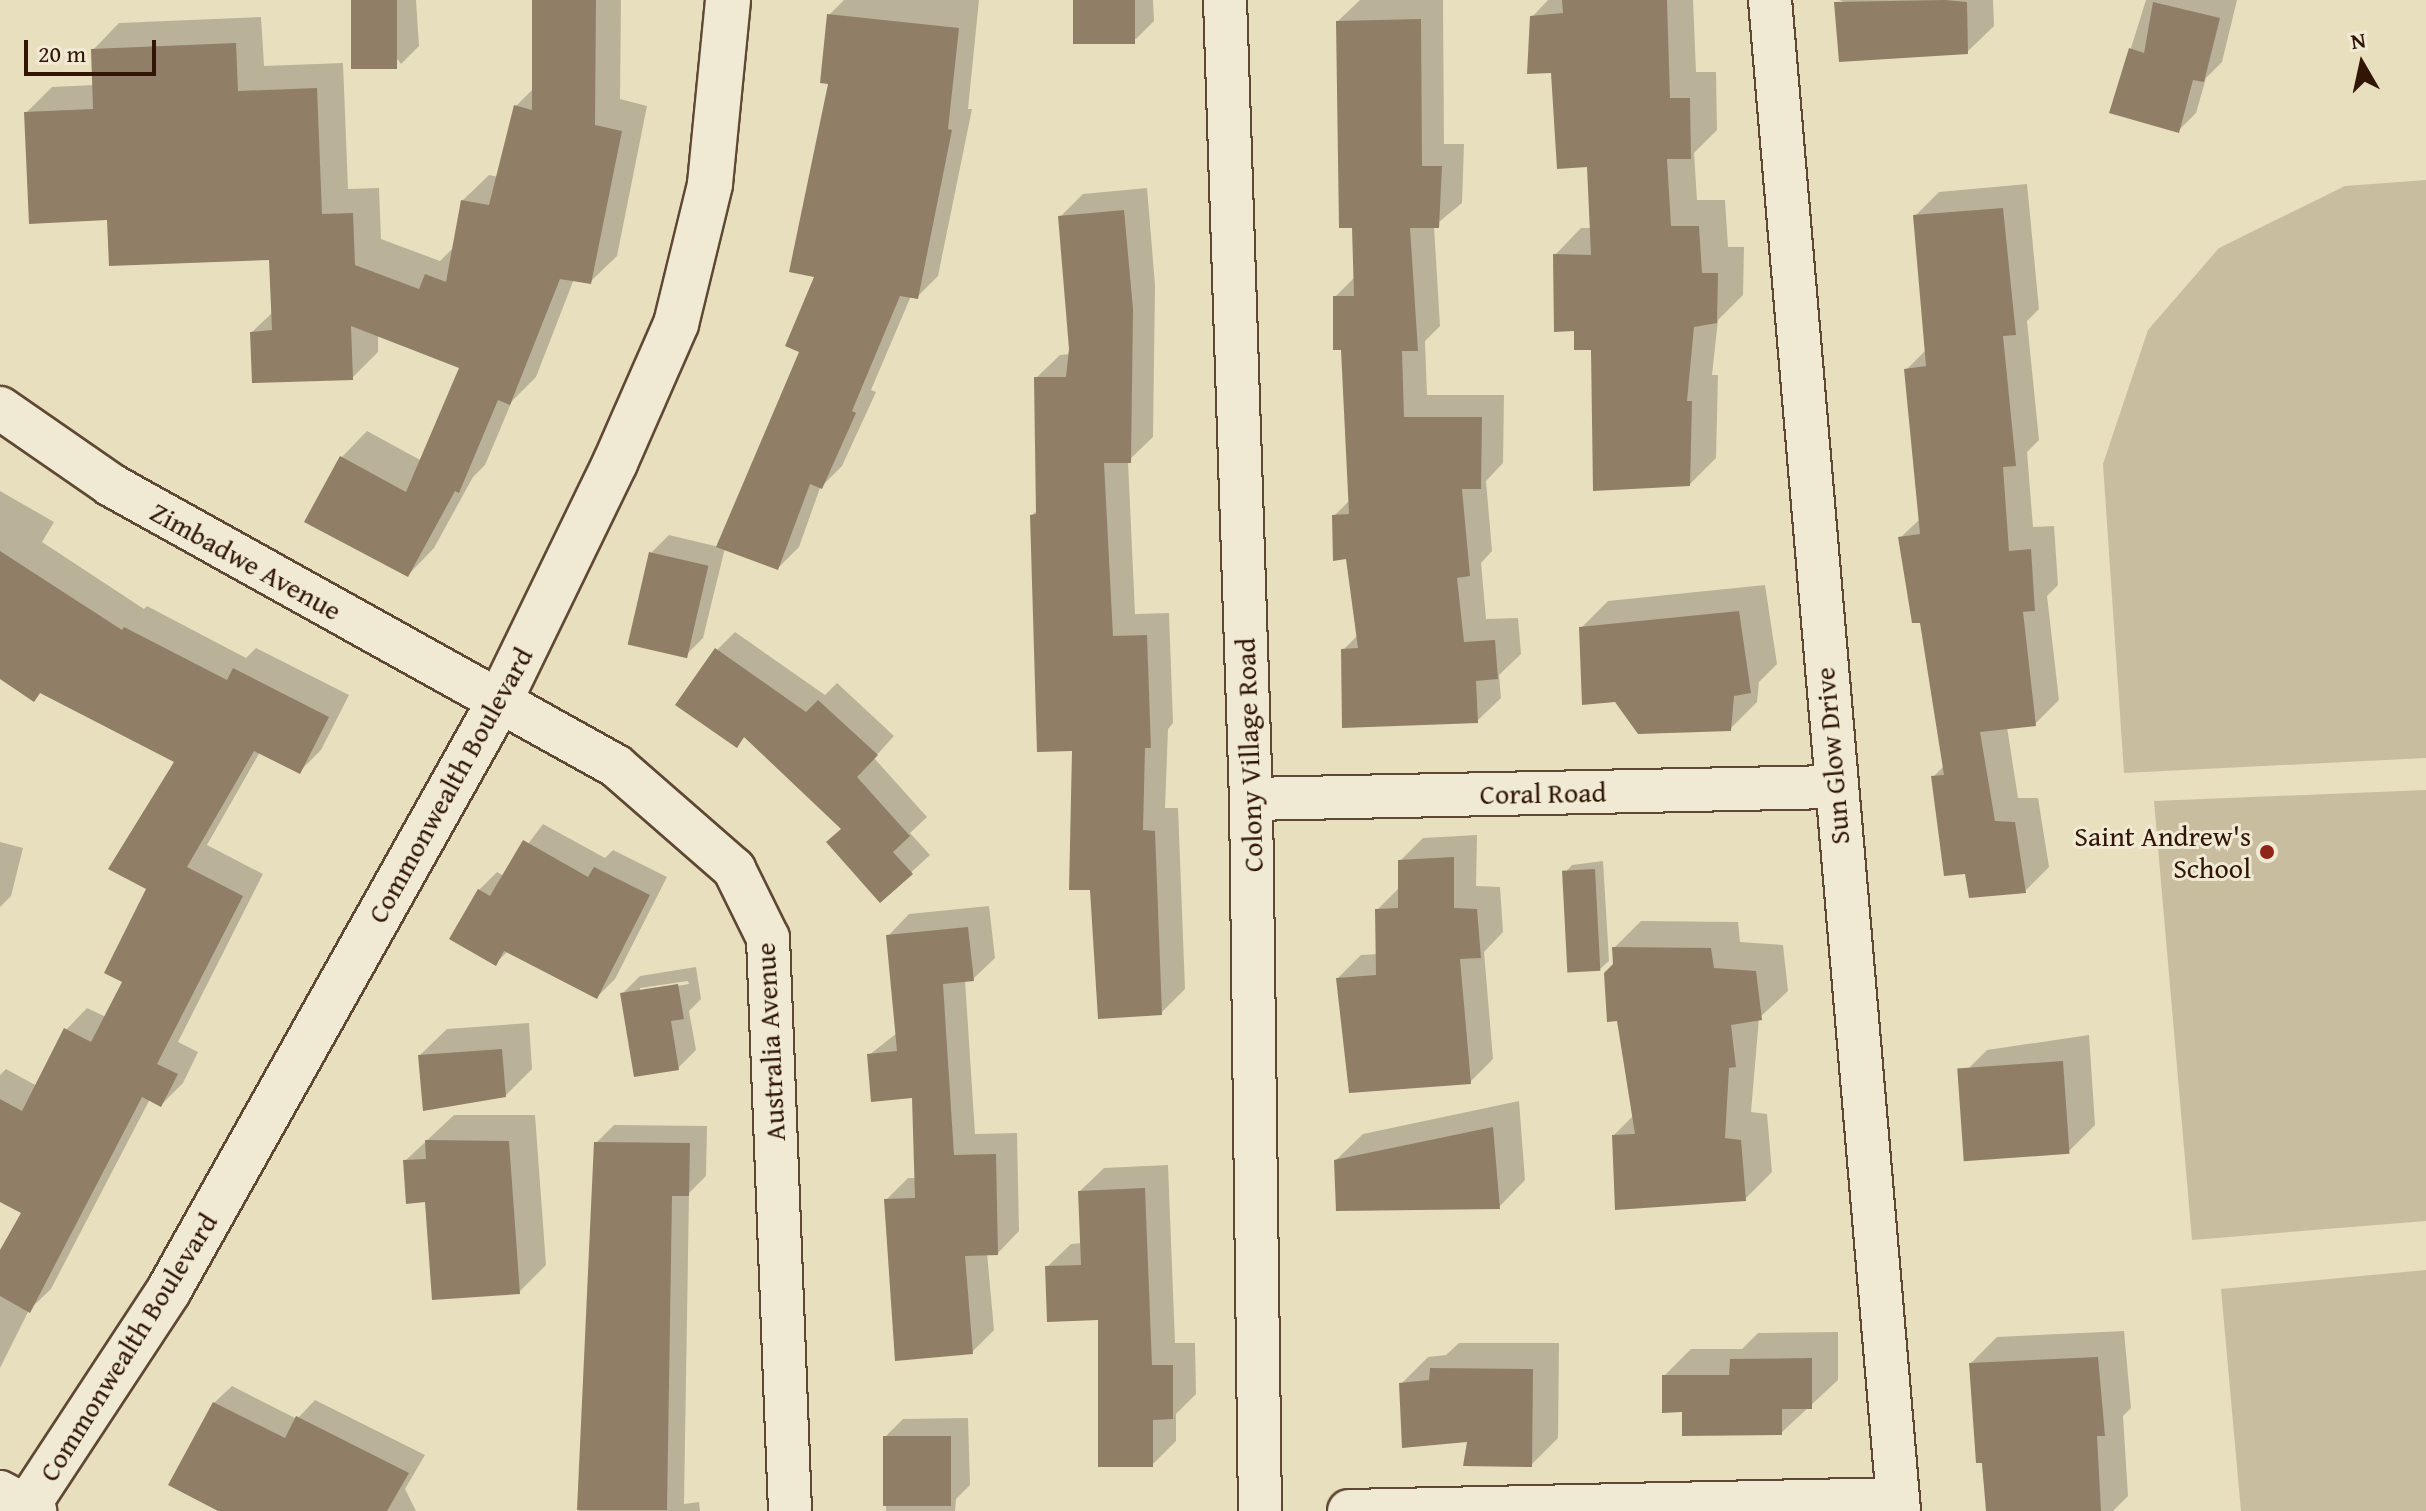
<!DOCTYPE html>
<html>
<head>
<meta charset="utf-8">
<style>
  body { margin:0 }
  #map { position:relative; width:2426px; height:1511px; overflow:hidden; background:#e8dfbf; font-family:"Gentium Book Plus",serif }
  div>[style] { position:absolute }
  .green>* { inset:0; background:#c9bd9f }
  .shadow>* { inset:0; background:#0003 }
  .building>* { inset:0; background:#907f66; transform-origin:0 0 }
  .roads { filter:drop-shadow(2px 0 #5f4834) drop-shadow(-2px 0 #5f4834) drop-shadow(0 2px #5f4834) drop-shadow(0 -2px #5f4834) }
  .street>* { height:42px; margin:-21px; padding:0 21px; transform-origin:21px; border-radius:21px; background:#f0ead5 }
  .secondary>* { height:44px; margin:-22px; padding:0 22px; transform-origin:22px; border-radius:22px; background:#f0ead5 }
  .dots>* { width:22px; height:22px; translate:-50% -50%; box-sizing:border-box; border:4px solid #f0ead5; border-radius:50% }
  span { translate:-50% -50%; white-space:nowrap; text-align:center; line-height:1.15; -webkit-text-stroke:6px #f0ead5; paint-order:stroke }
  .street-label { font-size:28px; color:#311605 }
  .poi-label { font-size:28px; color:#311605 }
  .right { translate:-100% -50%; text-align:right }
  .north { position:absolute; left:2322px; top:24px; width:80px; height:80px; -webkit-text-stroke:6px #f0ead5; paint-order:stroke; rotate:351deg; font-size:22px; font-weight:700; line-height:32px; text-align:center; color:#311605 }
  .north::after { content:''; display:block; margin:auto; width:28px; height:36px; background:#311605; clip-path:polygon(50% 0,100% 100%,50% 72%,0 100%) }
  .scale { position:absolute; left:24px; top:40px; width:132px; height:36px; box-sizing:border-box; border:4px solid #311605; border-top:0; padding-left:10px; font-size:24px; line-height:28px; white-space:nowrap; color:#311605; -webkit-text-stroke:6px #f0ead5; paint-order:stroke }
</style>
</head>
<body>
<div id="map">
  <div class="green">
    <i style="clip-path:polygon(2426px 180px,2426px 758px,2124px 773px,2103px 464px,2148px 330px,2219px 248px,2345px 186px)"></i>
    <i style="clip-path:polygon(2426px 790px,2426px 1221px,2192px 1240px,2154px 801px)"></i>
    <i style="clip-path:polygon(2426px 1270px,2426px 1511px,2241px 1511px,2221px 1289px)"></i>
  </div>
  <div class="shadow">
    <i style="clip-path:polygon(354px 0,416px 0,419px 46px,401px 64px)"></i>
    <i style="clip-path:polygon(534px 0,621px 0,620px 99px,647px 106px,617px 256px,590px 282px,574px 279px,536px 377px,512px 401px,485px 465px,473px 477px,434px 548px,408px 575px,341px 458px,367px 431px,422px 461px,462px 367px,378px 335px,378px 352px,352px 378px,252px 332px,273px 312px,271px 258px,109px 218px,26px 113px,52px 87px,94px 85px,93px 50px,119px 23px,261px 17px,264px 66px,343px 63px,348px 189px,379px 188px,381px 239px,440px 261px,454px 247px,462px 201px,489px 175px,499px 177px,516px 106px,534px 88px)"></i>
    <i style="clip-path:polygon(844px 0,979px 0,968px 109px,972px 109px,938px 276px,917px 297px,911px 296px,871px 390px,876px 392px,842px 466px,820px 488px,799px 547px,778px 568px,725px 548px,703px 638px,685px 656px,651px 553px,669px 535px,719px 547px,802px 351px,817px 276px,831px 83px,829px 15px)"></i>
    <i style="clip-path:polygon(1075px 0,1153px 0,1154px 21px,1136px 39px)"></i>
    <i style="clip-path:polygon(1360px 0,1443px 0,1444px 144px,1464px 144px,1462px 203px,1434px 226px,1440px 326px,1425px 341px,1427px 395px,1504px 395px,1503px 463px,1486px 481px,1492px 551px,1481px 563px,1486px 619px,1518px 618px,1521px 654px,1499px 675px,1501px 698px,1477px 721px,1343px 650px,1359px 634px,1348px 556px,1334px 516px,1350px 500px,1343px 348px,1335px 297px,1356px 276px,1338px 21px)"></i>
    <i style="clip-path:polygon(1548px 0,1693px 0,1696px 72px,1716px 72px,1717px 130px,1694px 153px,1697px 200px,1725px 200px,1728px 247px,1744px 247px,1743px 295px,1718px 320px,1712px 375px,1718px 375px,1716px 458px,1690px 484px,1576px 328px,1555px 255px,1581px 228px,1592px 228px,1589px 165px,1532px 17px)"></i>
    <i style="clip-path:polygon(1839px 0,1993px 0,1994px 26px,1967px 52px)"></i>
    <i style="clip-path:polygon(2146px 0,2237px 0,2222px 62px,2206px 78px,2196px 113px,2178px 131px,2111px 112px)"></i>
    <i style="clip-path:polygon(2027px 184px,2039px 309px,2027px 321px,2039px 440px,2027px 452px,2033px 527px,2054px 526px,2058px 585px,2047px 596px,2059px 700px,2035px 724px,2007px 727px,2018px 798px,2038px 798px,2049px 867px,2025px 891px,1967px 871px,1933px 777px,1944px 766px,1921px 620px,1900px 538px,1921px 518px,1906px 370px,1927px 349px,1915px 216px,1939px 192px)"></i>
    <i style="clip-path:polygon(1147px 188px,1155px 285px,1153px 437px,1128px 461px,1135px 614px,1169px 613px,1173px 723px,1168px 729px,1165px 808px,1178px 808px,1185px 989px,1161px 1013px,1092px 888px,1075px 749px,1032px 515px,1038px 510px,1036px 378px,1060px 355px,1070px 354px,1060px 217px,1083px 194px)"></i>
    <i style="clip-path:polygon(0 491px,54px 522px,42px 542px,144px 609px,147px 606px,246px 658px,256px 648px,349px 695px,321px 750px,299px 772px,260px 752px,207px 845px,263px 874px,178px 1042px,198px 1052px,183px 1083px,161px 1105px,150px 1099px,51px 1289px,29px 1310px,0 1368px,0 1254px,24px 1212px,0 1199px,0 1075px,6px 1069px,37px 1086px,66px 1030px,87px 1008px,106px 1017px,125px 982px,177px 761px,42px 691px,34px 699px,0 677px)"></i>
    <i style="clip-path:polygon(1765px 585px,1777px 664px,1759px 682px,1757px 702px,1730px 729px,1581px 628px,1608px 601px)"></i>
    <i style="clip-path:polygon(735px 632px,825px 695px,837px 683px,894px 736px,874px 758px,927px 817px,910px 833px,930px 855px,881px 900px,842px 828px,746px 736px,736px 745px,717px 650px)"></i>
    <i style="clip-path:polygon(543px 824px,605px 858px,613px 850px,667px 877px,615px 979px,597px 997px,508px 951px,496px 963px,479px 890px,497px 872px,504px 876px)"></i>
    <i style="clip-path:polygon(1477px 835px,1476px 886px,1500px 887px,1503px 932px,1484px 952px,1493px 1059px,1470px 1082px,1338px 978px,1361px 955px,1378px 954px,1377px 910px,1400px 887px,1400px 861px,1423px 838px)"></i>
    <i style="clip-path:polygon(0 842px,23px 848px,11px 896px,0 907px)"></i>
    <i style="clip-path:polygon(1603px 861px,1609px 961px,1600px 969px,1564px 874px,1572px 865px)"></i>
    <i style="clip-path:polygon(989px 906px,995px 958px,973px 979px,965px 980px,975px 1134px,1017px 1133px,1019px 1231px,998px 1253px,987px 1253px,994px 1330px,972px 1352px,886px 1200px,908px 1178px,916px 1178px,913px 1096px,869px 1055px,897px 1033px,888px 936px,909px 914px)"></i>
    <i style="clip-path:polygon(1641px 921px,1738px 922px,1740px 942px,1783px 945px,1788px 991px,1759px 1018px,1751px 1112px,1767px 1114px,1772px 1172px,1745px 1199px,1614px 1135px,1634px 1115px,1614px 948px)"></i>
    <i style="clip-path:polygon(evenodd,696px 967px,701px 999px,689px 1011px,696px 1050px,678px 1068px,622px 994px,640px 976px,696px 967px,688px 981px,689px 984px,640px 992px,640px 988px,688px 981px)"></i>
    <i style="clip-path:polygon(529px 1023px,532px 1069px,505px 1096px,420px 1055px,447px 1029px)"></i>
    <i style="clip-path:polygon(2089px 1035px,2095px 1125px,2068px 1152px,1960px 1077px,1987px 1050px)"></i>
    <i style="clip-path:polygon(1519px 1101px,1525px 1180px,1499px 1207px,1336px 1160px,1363px 1134px)"></i>
    <i style="clip-path:polygon(454px 1115px,535px 1115px,546px 1265px,519px 1292px,405px 1161px)"></i>
    <i style="clip-path:polygon(614px 1125px,707px 1126px,706px 1176px,689px 1193px,684px 1504px,699px 1502px,700px 1511px,579px 1511px,596px 1143px)"></i>
    <i style="clip-path:polygon(1168px 1165px,1175px 1343px,1195px 1343px,1196px 1394px,1176px 1414px,1176px 1441px,1152px 1465px,1100px 1318px,1047px 1267px,1071px 1244px,1082px 1243px,1080px 1191px,1104px 1168px)"></i>
    <i style="clip-path:polygon(2124px 1331px,2131px 1408px,2123px 1416px,2128px 1496px,2113px 1511px,1987px 1511px,1971px 1363px,1997px 1337px)"></i>
    <i style="clip-path:polygon(1838px 1332px,1838px 1380px,1781px 1433px,1664px 1376px,1691px 1349px,1742px 1349px,1758px 1333px)"></i>
    <i style="clip-path:polygon(1459px 1343px,1559px 1343px,1558px 1438px,1531px 1465px,1469px 1440px,1401px 1384px,1428px 1357px,1446px 1355px)"></i>
    <i style="clip-path:polygon(232px 1386px,297px 1419px,315px 1400px,425px 1455px,405px 1489px,416px 1511px,242px 1511px,214px 1403px)"></i>
    <i style="clip-path:polygon(968px 1418px,970px 1485px,956px 1499px,955px 1511px,886px 1511px,885px 1437px,903px 1419px)"></i>
  </div>
  <div class="building">
    <i style="left:351px;top:0;width:46px;height:69px"></i>
    <i style="clip-path:polygon(532px 0,596px 0,595px 125px,622px 131px,591px 284px,560px 279px,510px 405px,498px 400px,459px 493px,455px 491px,408px 577px,304px 522px,340px 456px,406px 492px,459px 368px,351px 326px,353px 380px,252px 383px,250px 332px,272px 330px,269px 260px,109px 266px,107px 220px,29px 224px,24px 112px,93px 109px,91px 49px,236px 43px,238px 91px,317px 88px,322px 214px,353px 213px,355px 265px,419px 289px,425px 274px,446px 282px,461px 200px,489px 205px,514px 105px,532px 110px)"></i>
    <i style="left:1073px;top:0;width:62px;height:44px"></i>
    <i style="clip-path:polygon(1562px 0,1667px 0,1670px 98px,1690px 98px,1691px 159px,1667px 159px,1671px 226px,1699px 226px,1702px 273px,1718px 273px,1717px 323px,1694px 327px,1687px 401px,1692px 401px,1690px 486px,1593px 491px,1591px 350px,1574px 350px,1574px 331px,1554px 332px,1553px 254px,1591px 255px,1587px 167px,1557px 169px,1551px 73px,1527px 74px,1530px 16px,1563px 13px)"></i>
    <i style="clip-path:polygon(1945px 0,1967px 2px,1968px 54px,1839px 62px,1834px 2px)"></i>
    <i style="clip-path:polygon(2153px 2px,2220px 18px,2204px 82px,2193px 80px,2179px 133px,2109px 113px,2129px 48px,2144px 53px)"></i>
    <i style="clip-path:polygon(827px 14px,959px 28px,948px 129px,952px 130px,918px 299px,900px 296px,852px 411px,856px 413px,822px 489px,810px 484px,778px 570px,716px 547px,799px 352px,785px 346px,814px 277px,789px 272px,828px 84px,820px 83px)"></i>
    <i style="clip-path:polygon(1421px 19px,1422px 166px,1442px 166px,1439px 228px,1410px 228px,1418px 351px,1402px 351px,1404px 417px,1482px 417px,1481px 489px,1462px 489px,1470px 576px,1457px 578px,1464px 642px,1495px 640px,1498px 679px,1476px 681px,1478px 723px,1342px 728px,1341px 649px,1358px 648px,1346px 559px,1333px 561px,1332px 515px,1349px 514px,1341px 350px,1333px 350px,1333px 296px,1354px 296px,1352px 228px,1339px 228px,1336px 21px)"></i>
    <i style="clip-path:polygon(2003px 208px,2016px 335px,2003px 336px,2016px 466px,2003px 467px,2009px 551px,2031px 549px,2035px 611px,2023px 612px,2036px 726px,1980px 732px,1995px 821px,2015px 822px,2026px 893px,1969px 898px,1965px 874px,1944px 876px,1931px 776px,1944px 775px,1920px 623px,1912px 623px,1898px 537px,1920px 534px,1904px 369px,1926px 366px,1913px 215px)"></i>
    <i style="clip-path:polygon(1124px 210px,1133px 309px,1131px 463px,1104px 463px,1113px 636px,1147px 635px,1151px 748px,1145px 748px,1143px 830px,1155px 831px,1162px 1015px,1098px 1019px,1090px 890px,1069px 890px,1072px 751px,1037px 752px,1030px 515px,1036px 514px,1034px 377px,1066px 377px,1069px 349px,1058px 216px)"></i>
    <i style="clip-path:polygon(0 551px,122px 630px,124px 627px,227px 680px,233px 668px,329px 717px,300px 774px,254px 751px,187px 867px,243px 896px,157px 1064px,178px 1074px,161px 1107px,142px 1097px,30px 1313px,0 1296px,0 1250px,21px 1213px,0 1202px,0 1099px,22px 1111px,64px 1028px,91px 1042px,122px 982px,104px 973px,146px 889px,108px 869px,174px 762px,40px 693px,34px 702px,0 679px)"></i>
    <i style="left:649px;top:552px;width:61px;height:95px;rotate:13deg"></i>
    <i style="clip-path:polygon(1739px 611px,1751px 693px,1734px 696px,1731px 731px,1638px 734px,1615px 702px,1582px 705px,1579px 627px)"></i>
    <i style="clip-path:polygon(715px 648px,806px 712px,818px 700px,878px 755px,857px 777px,910px 836px,893px 852px,913px 874px,880px 903px,826px 842px,841px 829px,744px 737px,737px 748px,675px 705px)"></i>
    <i style="clip-path:polygon(523px 840px,588px 877px,594px 867px,650px 895px,597px 999px,504px 951px,496px 966px,449px 939px,478px 889px,490px 896px)"></i>
    <i style="clip-path:polygon(1454px 857px,1454px 908px,1477px 909px,1481px 958px,1460px 959px,1471px 1084px,1349px 1093px,1336px 978px,1376px 975px,1375px 909px,1398px 908px,1398px 860px)"></i>
    <i style="left:1595px;top:869px;width:102px;height:33px;rotate:87deg"></i>
    <i style="clip-path:polygon(968px 927px,974px 981px,943px 984px,954px 1155px,996px 1154px,998px 1255px,965px 1256px,973px 1354px,895px 1361px,884px 1199px,915px 1198px,912px 1098px,871px 1102px,867px 1054px,897px 1051px,886px 935px)"></i>
    <i style="clip-path:polygon(1612px 947px,1711px 948px,1714px 968px,1756px 971px,1762px 1020px,1731px 1025px,1736px 1067px,1729px 1068px,1725px 1138px,1741px 1140px,1746px 1201px,1615px 1210px,1612px 1135px,1635px 1134px,1617px 1021px,1607px 1022px,1604px 973px,1613px 964px)"></i>
    <i style="clip-path:polygon(678px 984px,684px 1019px,671px 1021px,679px 1070px,634px 1077px,620px 993px)"></i>
    <i style="clip-path:polygon(502px 1049px,506px 1097px,423px 1111px,418px 1055px)"></i>
    <i style="left:2063px;top:1061px;width:93px;height:106px;rotate:86deg"></i>
    <i style="clip-path:polygon(1493px 1127px,1500px 1209px,1336px 1211px,1334px 1160px)"></i>
    <i style="clip-path:polygon(425px 1140px,509px 1141px,520px 1294px,432px 1300px,425px 1202px,406px 1204px,403px 1160px,426px 1159px)"></i>
    <i style="clip-path:polygon(594px 1142px,690px 1143px,689px 1196px,672px 1196px,667px 1510px,577px 1510px)"></i>
    <i style="clip-path:polygon(1145px 1188px,1152px 1365px,1173px 1365px,1173px 1419px,1153px 1420px,1153px 1467px,1098px 1467px,1098px 1320px,1047px 1322px,1045px 1266px,1081px 1265px,1078px 1191px)"></i>
    <i style="clip-path:polygon(2098px 1357px,2105px 1436px,2097px 1436px,2101px 1511px,1986px 1511px,1982px 1463px,1976px 1463px,1969px 1363px)"></i>
    <i style="clip-path:polygon(1812px 1358px,1812px 1409px,1782px 1409px,1782px 1435px,1682px 1436px,1682px 1412px,1662px 1413px,1662px 1375px,1729px 1375px,1730px 1359px)"></i>
    <i style="clip-path:polygon(1430px 1368px,1533px 1369px,1532px 1467px,1463px 1466px,1467px 1442px,1402px 1448px,1399px 1383px,1429px 1380px)"></i>
    <i style="clip-path:polygon(213px 1402px,285px 1438px,296px 1416px,409px 1473px,387px 1511px,218px 1511px,168px 1485px)"></i>
    <i style="left:883px;top:1436px;width:68px;height:70px"></i>
  </div>
  <div class="roads">
    <div class="street">
      <i style="left:1225px;top:0;width:799px;rotate:88.14deg"></i>
      <i style="left:1251px;top:799px;width:712px;rotate:89.28deg"></i>
      <i style="left:1770px;top:0;width:1516px;rotate:85.12deg"></i>
      <i style="left:0;top:408px;width:135px;rotate:34.7deg"></i>
      <i style="left:111px;top:485px;width:578px;rotate:29.09deg"></i>
      <i style="left:616px;top:766px;width:157px;rotate:41.1deg"></i>
      <i style="left:734px;top:869px;width:77px;rotate:63.8deg"></i>
      <i style="left:768px;top:938px;width:573px;rotate:87.8deg"></i>
      <i style="left:1251px;top:799px;width:584px;rotate:-1.18deg"></i>
      <i style="left:0;top:1492px;width:40px;rotate:28deg"></i>
      <i style="left:1349px;top:1511px;width:549px;rotate:-1.25deg"></i>
    </div>
    <div class="secondary">
      <i style="left:24px;top:1511px;width:264px;rotate:-56.7deg"></i>
      <i style="left:169px;top:1290px;width:674px;rotate:-60.7deg"></i>
      <i style="left:499px;top:702px;width:266px;rotate:-64.1deg"></i>
      <i style="left:615px;top:463px;width:152px;rotate:-66.3deg"></i>
      <i style="left:676px;top:324px;width:144px;rotate:-76.3deg"></i>
      <i style="left:710px;top:184px;width:185px;rotate:-84.4deg"></i>
    </div>
  </div>
  <div class="dots">
    <i style="left:2267px;top:852px;background:#8f2418"></i>
  </div>
  <div class="street-label">
    <span style="left:246px;top:561px;rotate:29deg">Zimbadwe Avenue</span>
    <span style="left:1249px;top:755px;rotate:-92deg">Colony Village Road</span>
    <span style="left:1832px;top:756px;rotate:-95deg">Sun Glow Drive</span>
    <span style="left:450px;top:785px;rotate:-61deg">Commonwealth Boulevard</span>
    <span style="left:1543px;top:793px;rotate:-1deg">Coral Road</span>
    <span style="left:770px;top:1042px;rotate:-93deg">Australia Avenue</span>
    <span style="left:128px;top:1347px;rotate:-58deg">Commonwealth Boulevard</span>
  </div>
  <div class="poi-label">
    <span class="right" style="left:2251px;top:852px">Saint Andrew's<br>School</span>
  </div>
  <div class="north">N</div>
  <div class="scale">20 m</div>
</div>
</body>
</html>
